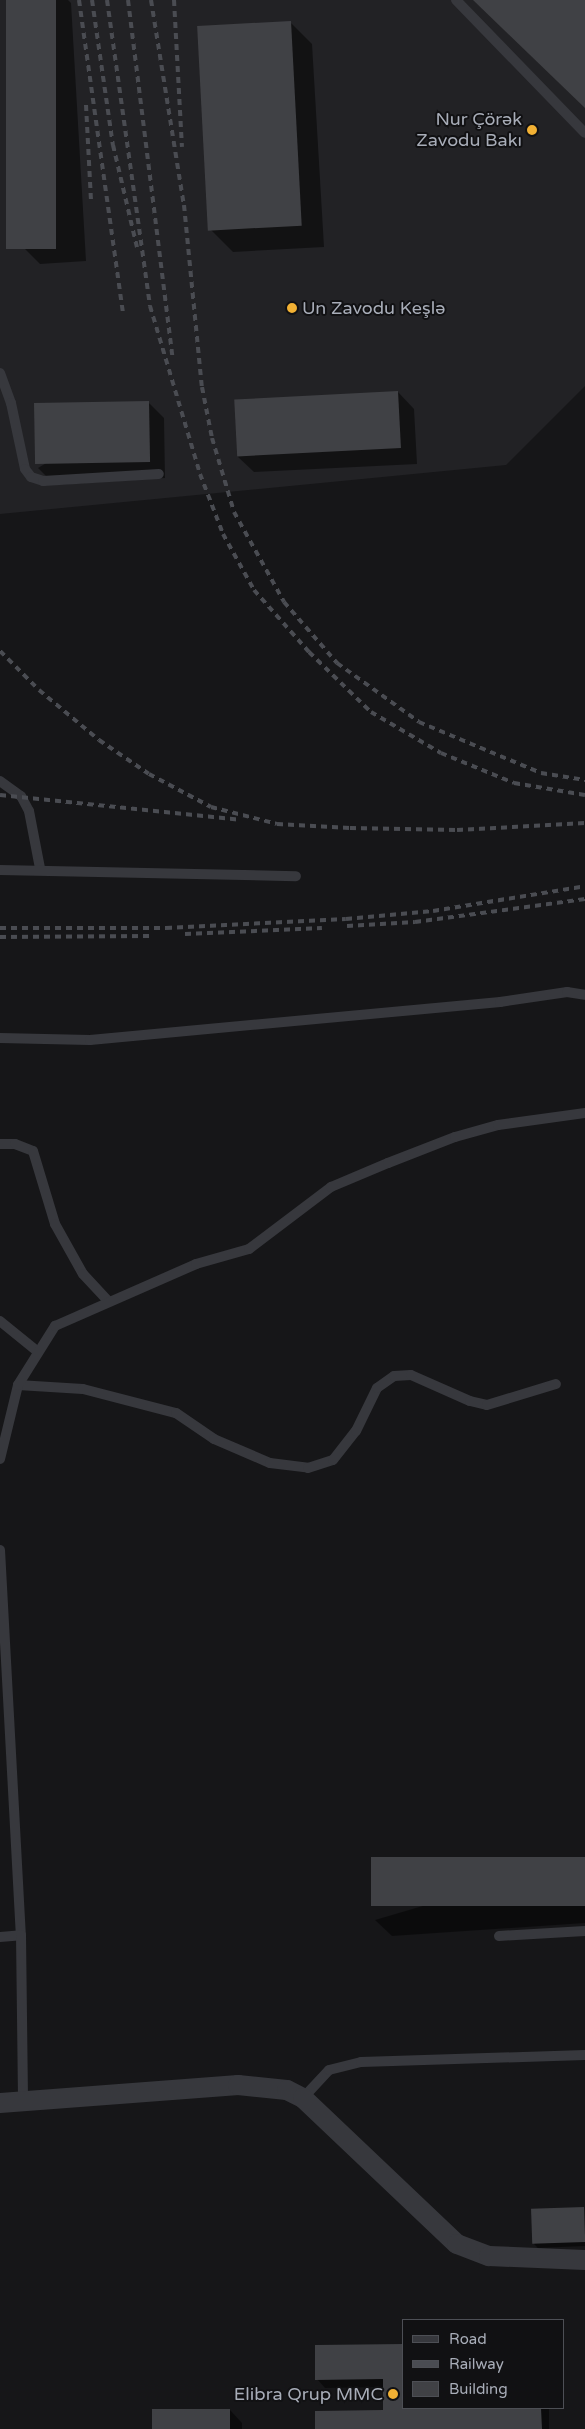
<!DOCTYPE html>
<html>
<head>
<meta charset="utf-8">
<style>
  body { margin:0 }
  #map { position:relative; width:585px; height:2429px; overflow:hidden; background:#161618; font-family:"Varela Round",sans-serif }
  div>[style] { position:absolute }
  .built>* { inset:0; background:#222225 }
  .shadow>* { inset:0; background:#0007 }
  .building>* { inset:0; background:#404145; transform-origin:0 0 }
  .lane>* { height:10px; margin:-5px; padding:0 5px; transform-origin:5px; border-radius:5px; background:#37383d }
  .street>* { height:20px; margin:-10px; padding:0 10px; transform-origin:10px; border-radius:10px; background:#37383d }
  .rail>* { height:4px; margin-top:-2px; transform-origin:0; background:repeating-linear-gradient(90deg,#4a4c52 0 6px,transparent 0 11px) }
  .dots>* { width:14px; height:14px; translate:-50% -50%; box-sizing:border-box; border:2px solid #111113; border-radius:50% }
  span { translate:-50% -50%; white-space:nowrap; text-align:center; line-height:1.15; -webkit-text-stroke:4px #111113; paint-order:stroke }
  .poi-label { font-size:18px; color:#a8adb8 }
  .right { translate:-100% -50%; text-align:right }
  .left { translate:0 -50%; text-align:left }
  .legend { position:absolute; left:402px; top:2319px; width:162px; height:90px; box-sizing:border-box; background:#111113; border:1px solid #4d4f55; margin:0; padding:6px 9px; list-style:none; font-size:15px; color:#a8adb8 }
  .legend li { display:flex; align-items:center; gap:10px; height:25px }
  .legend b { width:25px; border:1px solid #4d4f55 }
</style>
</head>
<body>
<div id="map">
  <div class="built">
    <i style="clip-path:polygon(0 0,585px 0,585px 386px,506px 465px,0 514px)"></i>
  </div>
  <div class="shadow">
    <i style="clip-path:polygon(7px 0,68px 0,71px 3px,86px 261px,40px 264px,24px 248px)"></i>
    <i style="clip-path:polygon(290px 22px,312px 44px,324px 247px,233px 252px,211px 230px)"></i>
    <i style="clip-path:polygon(398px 392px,414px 409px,417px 464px,254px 472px,237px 456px)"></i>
    <i style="clip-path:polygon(148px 402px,164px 418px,165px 478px,55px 485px,38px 468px)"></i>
    <i style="clip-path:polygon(585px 1858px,585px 1923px,392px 1936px,375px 1920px)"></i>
    <i style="clip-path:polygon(584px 2209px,585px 2246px,538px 2248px,534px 2244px)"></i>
    <i style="clip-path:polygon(404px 2345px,404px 2408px,549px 2408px,549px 2429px,316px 2429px,384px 2412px,384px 2387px,325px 2388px,317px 2379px)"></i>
    <i style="clip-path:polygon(230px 2410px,242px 2423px,242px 2429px,154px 2429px)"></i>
  </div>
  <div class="building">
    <i style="left:6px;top:0;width:50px;height:249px"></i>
    <i style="clip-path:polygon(473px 0,585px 0,585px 108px)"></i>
    <i style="left:291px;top:21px;width:205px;height:94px;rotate:87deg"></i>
    <i style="left:398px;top:391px;width:57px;height:164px;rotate:87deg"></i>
    <i style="left:149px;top:401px;width:61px;height:115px;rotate:89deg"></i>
    <i style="left:585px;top:1857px;width:49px;height:214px;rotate:90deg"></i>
    <i style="left:584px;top:2207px;width:35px;height:53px;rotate:88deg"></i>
    <i style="clip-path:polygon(404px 2344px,404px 2408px,541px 2408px,542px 2429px,315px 2429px,315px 2411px,383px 2410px,383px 2379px,315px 2380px,315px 2345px)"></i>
    <i style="left:152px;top:2409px;width:78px;height:20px"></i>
  </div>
  <div class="lane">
    <i style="left:456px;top:0;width:185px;rotate:45.9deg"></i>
    <i style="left:0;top:373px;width:32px;rotate:70deg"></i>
    <i style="left:11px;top:403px;width:67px;rotate:78deg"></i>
    <i style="left:25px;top:469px;width:10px;rotate:53deg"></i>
    <i style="left:31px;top:477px;width:13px;rotate:18deg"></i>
    <i style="left:43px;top:481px;width:116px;rotate:-3.5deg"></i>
    <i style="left:0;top:781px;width:26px;rotate:36deg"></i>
    <i style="left:21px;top:796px;width:17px;rotate:62deg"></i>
    <i style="left:29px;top:811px;width:58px;rotate:79.1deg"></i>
    <i style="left:0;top:870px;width:296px;rotate:1.2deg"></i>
    <i style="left:0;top:1038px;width:90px;rotate:1.3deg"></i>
    <i style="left:90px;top:1040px;width:412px;rotate:-5.3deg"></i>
    <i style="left:500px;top:1002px;width:68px;rotate:-8.5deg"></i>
    <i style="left:567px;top:992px;width:18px;rotate:9deg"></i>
    <i style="left:0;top:1144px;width:15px"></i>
    <i style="left:15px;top:1144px;width:19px;rotate:21deg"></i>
    <i style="left:33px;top:1151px;width:76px;rotate:73.2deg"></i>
    <i style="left:55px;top:1224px;width:57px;rotate:60.8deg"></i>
    <i style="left:83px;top:1274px;width:37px;rotate:47deg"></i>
    <i style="left:0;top:1321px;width:49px;rotate:39.2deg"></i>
    <i style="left:18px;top:1385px;width:65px;rotate:3.5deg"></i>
    <i style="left:83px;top:1389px;width:96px;rotate:14.5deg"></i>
    <i style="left:176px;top:1413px;width:46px;rotate:34.4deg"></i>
    <i style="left:214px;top:1439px;width:61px;rotate:23.2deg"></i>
    <i style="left:270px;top:1463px;width:38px;rotate:7deg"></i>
    <i style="left:308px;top:1468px;width:26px;rotate:-18deg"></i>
    <i style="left:333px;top:1460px;width:37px;rotate:-52deg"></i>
    <i style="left:356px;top:1431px;width:48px;rotate:-64deg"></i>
    <i style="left:377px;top:1388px;width:21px;rotate:-35deg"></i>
    <i style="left:394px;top:1376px;width:17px;rotate:-3deg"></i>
    <i style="left:411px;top:1375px;width:64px;rotate:23.8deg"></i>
    <i style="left:470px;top:1401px;width:17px;rotate:13deg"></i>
    <i style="left:487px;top:1405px;width:72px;rotate:-16.9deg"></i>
    <i style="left:0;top:1459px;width:76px;rotate:-76.3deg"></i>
    <i style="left:18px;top:1385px;width:70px;rotate:-57.9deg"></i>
    <i style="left:55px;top:1326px;width:154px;rotate:-23.7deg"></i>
    <i style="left:196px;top:1264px;width:55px;rotate:-15.8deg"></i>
    <i style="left:249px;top:1249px;width:103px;rotate:-37.1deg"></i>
    <i style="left:331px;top:1187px;width:62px;rotate:-22.8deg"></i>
    <i style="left:388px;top:1163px;width:72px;rotate:-21.2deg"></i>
    <i style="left:455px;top:1137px;width:45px;rotate:-15.6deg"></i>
    <i style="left:498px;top:1125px;width:88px;rotate:-7.9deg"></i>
    <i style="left:0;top:1550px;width:386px;rotate:86.9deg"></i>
    <i style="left:499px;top:1936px;width:86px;rotate:-3.3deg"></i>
    <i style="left:0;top:1937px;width:21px;rotate:-5deg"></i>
    <i style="left:21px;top:1935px;width:166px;rotate:89.3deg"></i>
    <i style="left:303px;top:2098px;width:38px;rotate:-47deg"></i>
    <i style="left:329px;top:2070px;width:33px;rotate:-14deg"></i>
    <i style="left:361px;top:2062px;width:224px;rotate:-1.8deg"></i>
  </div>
  <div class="street">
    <i style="left:0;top:2103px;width:239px;rotate:-4.3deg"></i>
    <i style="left:238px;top:2085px;width:49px;rotate:5.8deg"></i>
    <i style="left:287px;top:2090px;width:18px;rotate:27deg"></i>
    <i style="left:303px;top:2098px;width:212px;rotate:43.5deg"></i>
    <i style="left:457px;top:2244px;width:34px;rotate:21deg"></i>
    <i style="left:489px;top:2256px;width:96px;rotate:2.4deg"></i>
  </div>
  <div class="rail">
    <i style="left:79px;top:0;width:317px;rotate:82deg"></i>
    <i style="left:92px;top:0;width:147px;rotate:81.8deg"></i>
    <i style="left:113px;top:145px;width:105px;rotate:76.8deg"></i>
    <i style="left:107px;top:0;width:309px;rotate:82deg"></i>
    <i style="left:150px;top:306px;width:175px;rotate:73.4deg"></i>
    <i style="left:200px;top:474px;width:64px;rotate:69deg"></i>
    <i style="left:223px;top:534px;width:64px;rotate:61deg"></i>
    <i style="left:254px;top:590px;width:83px;rotate:48.4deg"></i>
    <i style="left:309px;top:652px;width:86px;rotate:44.1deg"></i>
    <i style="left:371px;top:712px;width:81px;rotate:30.4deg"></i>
    <i style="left:441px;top:753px;width:79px;rotate:22.3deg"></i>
    <i style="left:514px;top:783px;width:72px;rotate:9.6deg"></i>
    <i style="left:128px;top:0;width:362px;rotate:82.9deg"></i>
    <i style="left:151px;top:0;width:208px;rotate:80.9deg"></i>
    <i style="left:184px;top:205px;width:183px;rotate:84.4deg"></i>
    <i style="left:202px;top:387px;width:52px;rotate:78.9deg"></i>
    <i style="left:212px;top:438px;width:77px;rotate:73.4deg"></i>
    <i style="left:234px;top:512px;width:103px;rotate:60.9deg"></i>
    <i style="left:284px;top:602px;width:81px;rotate:49deg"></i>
    <i style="left:337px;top:663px;width:101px;rotate:35.7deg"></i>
    <i style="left:419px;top:722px;width:132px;rotate:22.7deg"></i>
    <i style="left:541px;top:773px;width:45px;rotate:9deg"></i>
    <i style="left:174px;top:0;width:147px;rotate:86.9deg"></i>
    <i style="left:86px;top:105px;width:95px;rotate:87deg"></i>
    <i style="left:0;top:651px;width:55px;rotate:45deg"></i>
    <i style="left:39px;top:690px;width:78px;rotate:39.8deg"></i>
    <i style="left:99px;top:740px;width:60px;rotate:34.2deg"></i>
    <i style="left:149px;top:774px;width:70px;rotate:28deg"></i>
    <i style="left:211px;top:807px;width:68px;rotate:14.4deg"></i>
    <i style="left:277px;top:824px;width:73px;rotate:3.1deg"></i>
    <i style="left:350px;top:828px;width:107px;rotate:1.1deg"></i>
    <i style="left:457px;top:830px;width:128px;rotate:-3.1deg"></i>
    <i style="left:0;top:795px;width:241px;rotate:5.9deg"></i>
    <i style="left:347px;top:926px;width:68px;rotate:-3.4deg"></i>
    <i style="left:415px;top:922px;width:172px;rotate:-7.7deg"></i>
    <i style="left:0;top:928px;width:166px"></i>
    <i style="left:166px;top:928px;width:180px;rotate:-2.9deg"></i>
    <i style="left:346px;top:919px;width:87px;rotate:-5.3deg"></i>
    <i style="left:433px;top:911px;width:154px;rotate:-9.3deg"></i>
    <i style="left:185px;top:934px;width:137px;rotate:-2.5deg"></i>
    <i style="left:0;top:937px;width:150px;rotate:-0.4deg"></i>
  </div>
  <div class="dots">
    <i style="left:532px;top:130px;background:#f2b134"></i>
    <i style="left:292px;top:308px;background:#f2b134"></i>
    <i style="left:393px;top:2394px;background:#f2b134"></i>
  </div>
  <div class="poi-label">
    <span class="right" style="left:522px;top:130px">Nur Çörək<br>Zavodu Bakı</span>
    <span class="left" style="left:302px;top:308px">Un Zavodu Keşlə</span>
    <span class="right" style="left:383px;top:2394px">Elibra Qrup MMC</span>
  </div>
  <ul class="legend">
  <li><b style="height:6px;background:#37383d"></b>Road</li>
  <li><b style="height:6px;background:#4a4c52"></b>Railway</li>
  <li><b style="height:14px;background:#404145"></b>Building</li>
  </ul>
</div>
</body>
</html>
